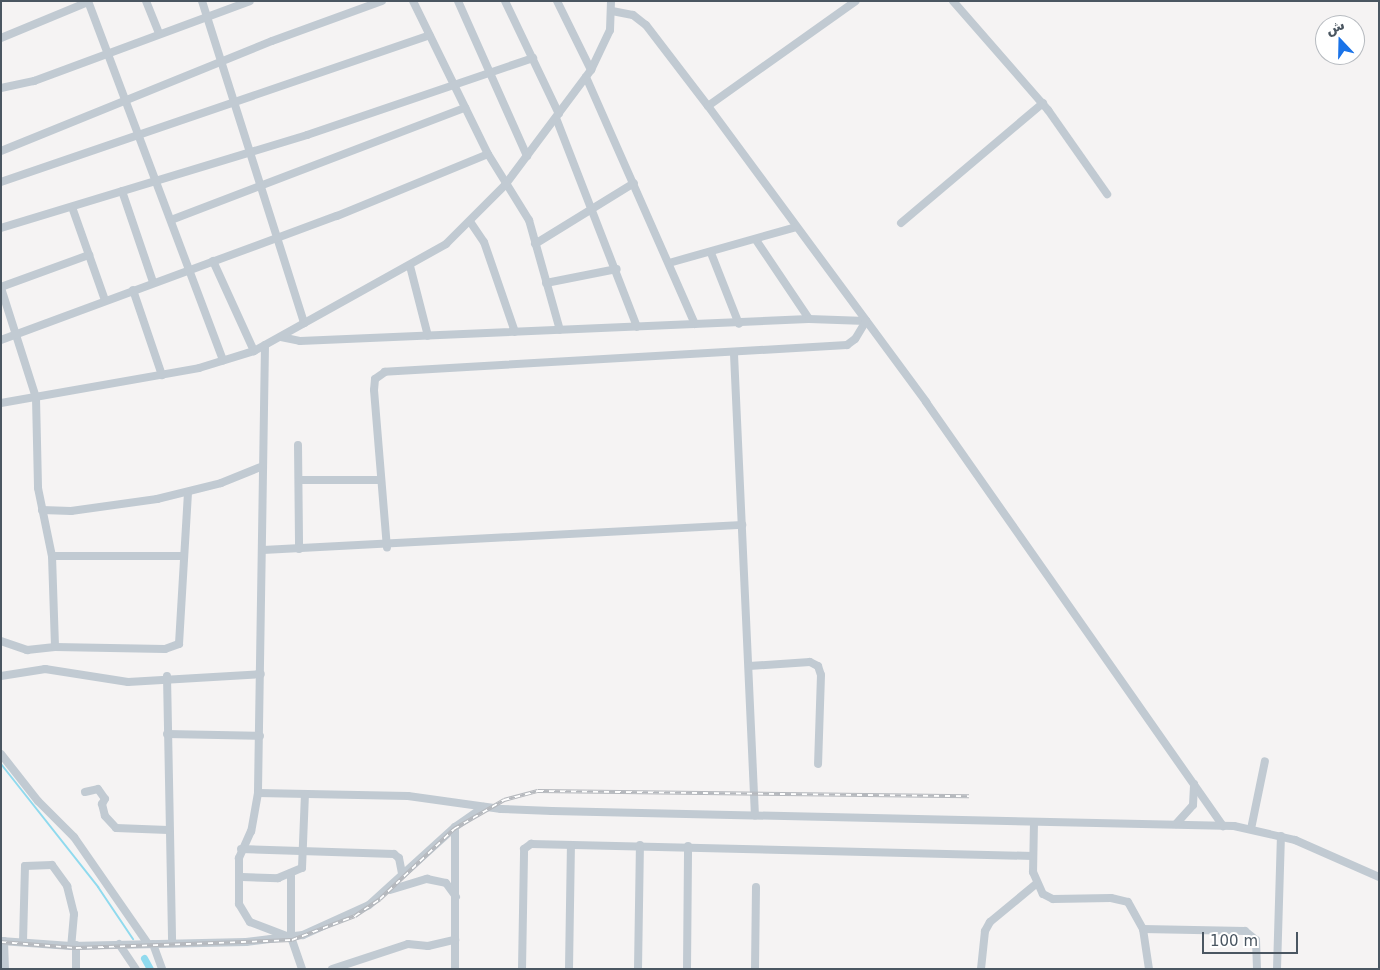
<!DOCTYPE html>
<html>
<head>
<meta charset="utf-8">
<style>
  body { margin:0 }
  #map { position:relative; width:1380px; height:970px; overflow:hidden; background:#f5f3f3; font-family:"DejaVu Sans","Noto Naskh Arabic",sans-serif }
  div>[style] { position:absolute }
  .stream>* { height:2px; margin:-1px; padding:0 1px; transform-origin:1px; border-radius:1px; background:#90daee }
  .canal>* { height:7px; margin:-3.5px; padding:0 3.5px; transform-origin:3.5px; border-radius:3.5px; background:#90daee }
  .minor>* { height:8px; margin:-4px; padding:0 4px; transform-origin:4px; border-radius:4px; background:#c1cad2 }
  .rail>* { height:4px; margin-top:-2px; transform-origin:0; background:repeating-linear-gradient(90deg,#fff 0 5.5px,#b5b8bd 0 11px); box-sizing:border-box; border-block:1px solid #b5b8bd }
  span { translate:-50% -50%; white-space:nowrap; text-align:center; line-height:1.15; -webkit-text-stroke:4.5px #fff; paint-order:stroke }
  .frame { position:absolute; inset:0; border:2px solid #4a5661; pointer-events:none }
  .north { position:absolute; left:1315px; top:15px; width:50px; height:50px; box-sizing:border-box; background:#fff; border:1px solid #b7bbc0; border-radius:50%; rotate:339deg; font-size:14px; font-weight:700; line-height:20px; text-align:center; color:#4a5661 }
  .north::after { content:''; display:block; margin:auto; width:18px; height:22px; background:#1a73e8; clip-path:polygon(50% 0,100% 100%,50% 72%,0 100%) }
  .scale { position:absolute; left:1202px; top:932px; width:96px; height:22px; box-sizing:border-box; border:2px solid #4a5661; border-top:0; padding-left:6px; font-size:15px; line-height:18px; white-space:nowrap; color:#4a5661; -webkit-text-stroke:4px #fff; paint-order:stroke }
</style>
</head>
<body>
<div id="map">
  <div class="stream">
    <i style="left:1px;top:764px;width:157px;rotate:51.7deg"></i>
    <i style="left:98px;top:887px;width:63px;rotate:56.1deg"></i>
  </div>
  <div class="canal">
    <i style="left:144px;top:958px;width:13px;rotate:61deg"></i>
  </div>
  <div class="minor">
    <i style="left:88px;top:1px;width:384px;rotate:69.4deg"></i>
    <i style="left:146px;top:1px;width:35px;rotate:68deg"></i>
    <i style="left:202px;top:1px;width:338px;rotate:72.4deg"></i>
    <i style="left:413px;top:1px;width:170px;rotate:63.9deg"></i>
    <i style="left:488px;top:154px;width:78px;rotate:58.2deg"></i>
    <i style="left:529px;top:220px;width:114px;rotate:74.3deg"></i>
    <i style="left:458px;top:1px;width:170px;rotate:66deg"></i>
    <i style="left:505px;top:1px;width:125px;rotate:64.5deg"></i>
    <i style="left:557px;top:1px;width:77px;rotate:63.8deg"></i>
    <i style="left:953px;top:1px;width:145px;rotate:48.9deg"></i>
    <i style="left:1048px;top:110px;width:103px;rotate:54.9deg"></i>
    <i style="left:612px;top:11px;width:21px;rotate:11deg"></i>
    <i style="left:633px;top:15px;width:16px;rotate:38deg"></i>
    <i style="left:646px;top:25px;width:102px;rotate:52.6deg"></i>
    <i style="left:708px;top:106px;width:368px;rotate:53.6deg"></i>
    <i style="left:926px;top:402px;width:518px;rotate:54.99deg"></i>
    <i style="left:1px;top:38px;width:94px;rotate:-22.5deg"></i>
    <i style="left:586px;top:77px;width:270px;rotate:66.2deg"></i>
    <i style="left:1px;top:88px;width:34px;rotate:-12deg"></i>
    <i style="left:34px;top:81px;width:230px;rotate:-20.3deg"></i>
    <i style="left:708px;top:106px;width:181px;rotate:-35.4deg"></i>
    <i style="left:556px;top:118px;width:224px;rotate:68.8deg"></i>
    <i style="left:1px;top:151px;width:292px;rotate:-22.1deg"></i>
    <i style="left:272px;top:41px;width:117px;rotate:-20deg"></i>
    <i style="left:1px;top:182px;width:453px;rotate:-18.9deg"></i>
    <i style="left:122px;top:191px;width:96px;rotate:71.2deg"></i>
    <i style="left:72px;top:207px;width:99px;rotate:70.5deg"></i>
    <i style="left:171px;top:220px;width:315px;rotate:-20.9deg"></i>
    <i style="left:471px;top:223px;width:23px;rotate:56deg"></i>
    <i style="left:484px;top:242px;width:95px;rotate:71deg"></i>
    <i style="left:901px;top:223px;width:186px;rotate:-40.2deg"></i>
    <i style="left:1px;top:228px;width:320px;rotate:-16.9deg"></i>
    <i style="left:307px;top:135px;width:239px;rotate:-18.8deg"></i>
    <i style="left:756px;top:240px;width:95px;rotate:56.1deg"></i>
    <i style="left:535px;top:244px;width:116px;rotate:-31.6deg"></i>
    <i style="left:711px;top:253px;width:76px;rotate:68.5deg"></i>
    <i style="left:213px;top:261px;width:99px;rotate:65.5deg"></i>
    <i style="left:669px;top:263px;width:132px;rotate:-15.8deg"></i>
    <i style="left:410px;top:266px;width:72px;rotate:75.6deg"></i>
    <i style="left:546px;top:283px;width:72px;rotate:-11.2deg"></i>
    <i style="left:1px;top:287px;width:94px;rotate:-20deg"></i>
    <i style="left:1px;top:288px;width:115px;rotate:72.3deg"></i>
    <i style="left:36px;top:398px;width:90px;rotate:88.7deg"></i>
    <i style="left:38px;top:488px;width:69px;rotate:78.4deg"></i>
    <i style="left:52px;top:556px;width:91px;rotate:88.1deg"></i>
    <i style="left:133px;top:290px;width:90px;rotate:71.2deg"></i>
    <i style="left:281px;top:337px;width:19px;rotate:12deg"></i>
    <i style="left:300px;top:341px;width:509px;rotate:-2.47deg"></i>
    <i style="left:809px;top:319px;width:57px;rotate:2deg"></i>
    <i style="left:866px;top:321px;width:21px;rotate:121deg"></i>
    <i style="left:855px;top:339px;width:10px;rotate:143deg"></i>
    <i style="left:847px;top:345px;width:463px;rotate:176.7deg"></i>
    <i style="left:385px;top:372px;width:12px;rotate:145deg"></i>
    <i style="left:375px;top:379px;width:11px;rotate:95deg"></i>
    <i style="left:374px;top:390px;width:158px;rotate:85.3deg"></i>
    <i style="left:1px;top:340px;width:358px;rotate:-20.3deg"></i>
    <i style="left:337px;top:216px;width:163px;rotate:-22.3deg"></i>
    <i style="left:265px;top:345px;width:448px;rotate:90.9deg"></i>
    <i style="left:258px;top:793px;width:150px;rotate:1.1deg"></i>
    <i style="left:408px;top:796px;width:94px;rotate:8deg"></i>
    <i style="left:501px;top:809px;width:51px;rotate:2.2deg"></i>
    <i style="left:552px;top:811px;width:682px;rotate:1.26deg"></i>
    <i style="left:1234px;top:826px;width:63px;rotate:12.9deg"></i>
    <i style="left:1295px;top:840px;width:92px;rotate:23.8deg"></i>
    <i style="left:734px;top:354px;width:462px;rotate:87.4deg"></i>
    <i style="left:1px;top:403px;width:201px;rotate:-10deg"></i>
    <i style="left:199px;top:368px;width:58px;rotate:-17.2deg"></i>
    <i style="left:254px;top:351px;width:220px;rotate:-29.1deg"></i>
    <i style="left:446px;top:244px;width:83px;rotate:-45deg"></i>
    <i style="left:505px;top:185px;width:144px;rotate:-53.2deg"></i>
    <i style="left:591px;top:70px;width:44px;rotate:-64.6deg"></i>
    <i style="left:610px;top:30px;width:29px;rotate:-88deg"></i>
    <i style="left:298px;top:445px;width:104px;rotate:89.4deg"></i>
    <i style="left:299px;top:480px;width:82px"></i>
    <i style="left:42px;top:510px;width:29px;rotate:2deg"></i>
    <i style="left:71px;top:511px;width:87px;rotate:-7.9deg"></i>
    <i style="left:157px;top:499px;width:66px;rotate:-14deg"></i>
    <i style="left:221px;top:483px;width:45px;rotate:-22deg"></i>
    <i style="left:263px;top:550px;width:480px;rotate:-3deg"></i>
    <i style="left:52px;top:556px;width:132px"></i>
    <i style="left:1px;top:641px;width:28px;rotate:19deg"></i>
    <i style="left:27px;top:650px;width:28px;rotate:-6deg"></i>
    <i style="left:55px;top:647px;width:110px;rotate:1deg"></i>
    <i style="left:165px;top:649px;width:15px;rotate:-20deg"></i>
    <i style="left:179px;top:644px;width:151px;rotate:-86.6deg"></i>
    <i style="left:749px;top:666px;width:61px;rotate:-3.8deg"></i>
    <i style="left:810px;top:662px;width:9px;rotate:27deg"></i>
    <i style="left:818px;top:666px;width:9px;rotate:72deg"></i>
    <i style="left:821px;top:675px;width:89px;rotate:91.9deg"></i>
    <i style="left:1px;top:676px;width:45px;rotate:-9deg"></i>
    <i style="left:45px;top:669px;width:84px;rotate:8.9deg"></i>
    <i style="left:128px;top:682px;width:133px;rotate:-3.4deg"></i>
    <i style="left:167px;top:676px;width:267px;rotate:88.9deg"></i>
    <i style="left:167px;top:734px;width:93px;rotate:1.2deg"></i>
    <i style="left:1px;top:754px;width:60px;rotate:51.8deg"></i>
    <i style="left:38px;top:801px;width:51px;rotate:45deg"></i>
    <i style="left:74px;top:837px;width:130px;rotate:55.3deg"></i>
    <i style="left:85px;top:792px;width:13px;rotate:-13deg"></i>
    <i style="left:98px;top:789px;width:12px;rotate:55deg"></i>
    <i style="left:105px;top:799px;width:6px;rotate:121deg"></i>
    <i style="left:102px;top:804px;width:12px;rotate:76deg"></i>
    <i style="left:105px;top:816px;width:16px;rotate:47deg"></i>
    <i style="left:116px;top:828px;width:52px;rotate:2.2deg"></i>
    <i style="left:258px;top:793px;width:39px;rotate:100deg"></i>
    <i style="left:251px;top:831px;width:30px;rotate:114deg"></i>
    <i style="left:239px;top:858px;width:46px;rotate:90deg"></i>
    <i style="left:239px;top:904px;width:21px;rotate:59deg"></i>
    <i style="left:250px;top:922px;width:42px;rotate:21deg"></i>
    <i style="left:1034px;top:822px;width:50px;rotate:91.1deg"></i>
    <i style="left:1033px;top:872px;width:24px;rotate:66deg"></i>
    <i style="left:1043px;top:894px;width:11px;rotate:27deg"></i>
    <i style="left:1053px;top:899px;width:58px;rotate:-1deg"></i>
    <i style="left:1111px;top:898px;width:17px;rotate:13deg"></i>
    <i style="left:1128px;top:902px;width:31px;rotate:61deg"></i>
    <i style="left:1143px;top:929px;width:40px;rotate:81.5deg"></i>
    <i style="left:1176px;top:824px;width:25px;rotate:-48deg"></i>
    <i style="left:1193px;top:805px;width:21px;rotate:-87deg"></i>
    <i style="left:455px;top:827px;width:142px;rotate:90deg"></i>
    <i style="left:1251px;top:829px;width:69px;rotate:-78.4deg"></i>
    <i style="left:241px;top:849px;width:153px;rotate:1.9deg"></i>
    <i style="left:394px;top:854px;width:6px;rotate:39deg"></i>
    <i style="left:399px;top:858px;width:16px;rotate:79deg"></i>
    <i style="left:291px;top:876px;width:61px;rotate:90deg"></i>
    <i style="left:291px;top:937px;width:34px;rotate:71deg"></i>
    <i style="left:242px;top:877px;width:36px;rotate:2deg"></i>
    <i style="left:278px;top:878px;width:26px;rotate:-23deg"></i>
    <i style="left:302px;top:868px;width:74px;rotate:-87.7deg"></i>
    <i style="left:390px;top:890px;width:39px;rotate:-17deg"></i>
    <i style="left:427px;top:879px;width:19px;rotate:12deg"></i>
    <i style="left:446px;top:883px;width:17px;rotate:54deg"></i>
    <i style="left:1143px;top:929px;width:102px;rotate:1.1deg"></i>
    <i style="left:1245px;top:931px;width:14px;rotate:39deg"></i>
    <i style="left:1256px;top:940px;width:29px;rotate:88deg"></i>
    <i style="left:1px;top:941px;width:70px;rotate:4.1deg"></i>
    <i style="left:71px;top:946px;width:175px;rotate:-1.3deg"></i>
    <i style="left:246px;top:942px;width:57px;rotate:-7deg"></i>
    <i style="left:303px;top:935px;width:72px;rotate:-24.4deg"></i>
    <i style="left:369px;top:905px;width:116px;rotate:-42.2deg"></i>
    <i style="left:455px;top:827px;width:35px;rotate:-35deg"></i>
    <i style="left:4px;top:941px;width:28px;rotate:88deg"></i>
    <i style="left:23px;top:942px;width:76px;rotate:-88.5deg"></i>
    <i style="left:25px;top:866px;width:27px;rotate:-2deg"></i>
    <i style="left:52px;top:865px;width:26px;rotate:54deg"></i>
    <i style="left:67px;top:886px;width:29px;rotate:76deg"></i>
    <i style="left:74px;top:914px;width:32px;rotate:95deg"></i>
    <i style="left:119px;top:944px;width:30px;rotate:56deg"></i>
    <i style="left:153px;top:944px;width:27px;rotate:70deg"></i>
    <i style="left:76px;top:969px;width:24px;rotate:-90deg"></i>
    <i style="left:332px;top:969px;width:80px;rotate:-18.2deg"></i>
    <i style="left:408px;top:944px;width:20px;rotate:6deg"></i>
    <i style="left:428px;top:946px;width:28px;rotate:-13deg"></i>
    <i style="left:522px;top:969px;width:120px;rotate:-89deg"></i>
    <i style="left:524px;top:849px;width:9px;rotate:-36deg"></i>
    <i style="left:531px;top:844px;width:502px;rotate:1.37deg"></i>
    <i style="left:569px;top:969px;width:124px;rotate:-89.1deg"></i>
    <i style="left:638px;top:969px;width:124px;rotate:-89.1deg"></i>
    <i style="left:687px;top:969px;width:123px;rotate:-89.5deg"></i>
    <i style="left:755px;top:969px;width:82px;rotate:-89.3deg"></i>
    <i style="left:981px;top:969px;width:38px;rotate:-84deg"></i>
    <i style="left:985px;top:931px;width:10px;rotate:-61deg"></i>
    <i style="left:990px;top:922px;width:60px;rotate:-39.6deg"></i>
    <i style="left:1277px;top:969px;width:133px;rotate:-88.3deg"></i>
  </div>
  <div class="rail">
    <i style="left:1px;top:942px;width:75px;rotate:4.6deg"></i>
    <i style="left:76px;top:948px;width:216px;rotate:-2.1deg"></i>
    <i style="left:292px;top:940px;width:67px;rotate:-20.9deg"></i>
    <i style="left:355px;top:916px;width:30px;rotate:-34deg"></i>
    <i style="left:380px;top:899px;width:102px;rotate:-43.4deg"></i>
    <i style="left:454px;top:829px;width:58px;rotate:-30.1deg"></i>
    <i style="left:504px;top:800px;width:35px;rotate:-15deg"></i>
    <i style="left:538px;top:791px;width:431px;rotate:0.7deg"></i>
  </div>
  <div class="frame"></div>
  <div class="north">ش</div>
  <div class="scale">100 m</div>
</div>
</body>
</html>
